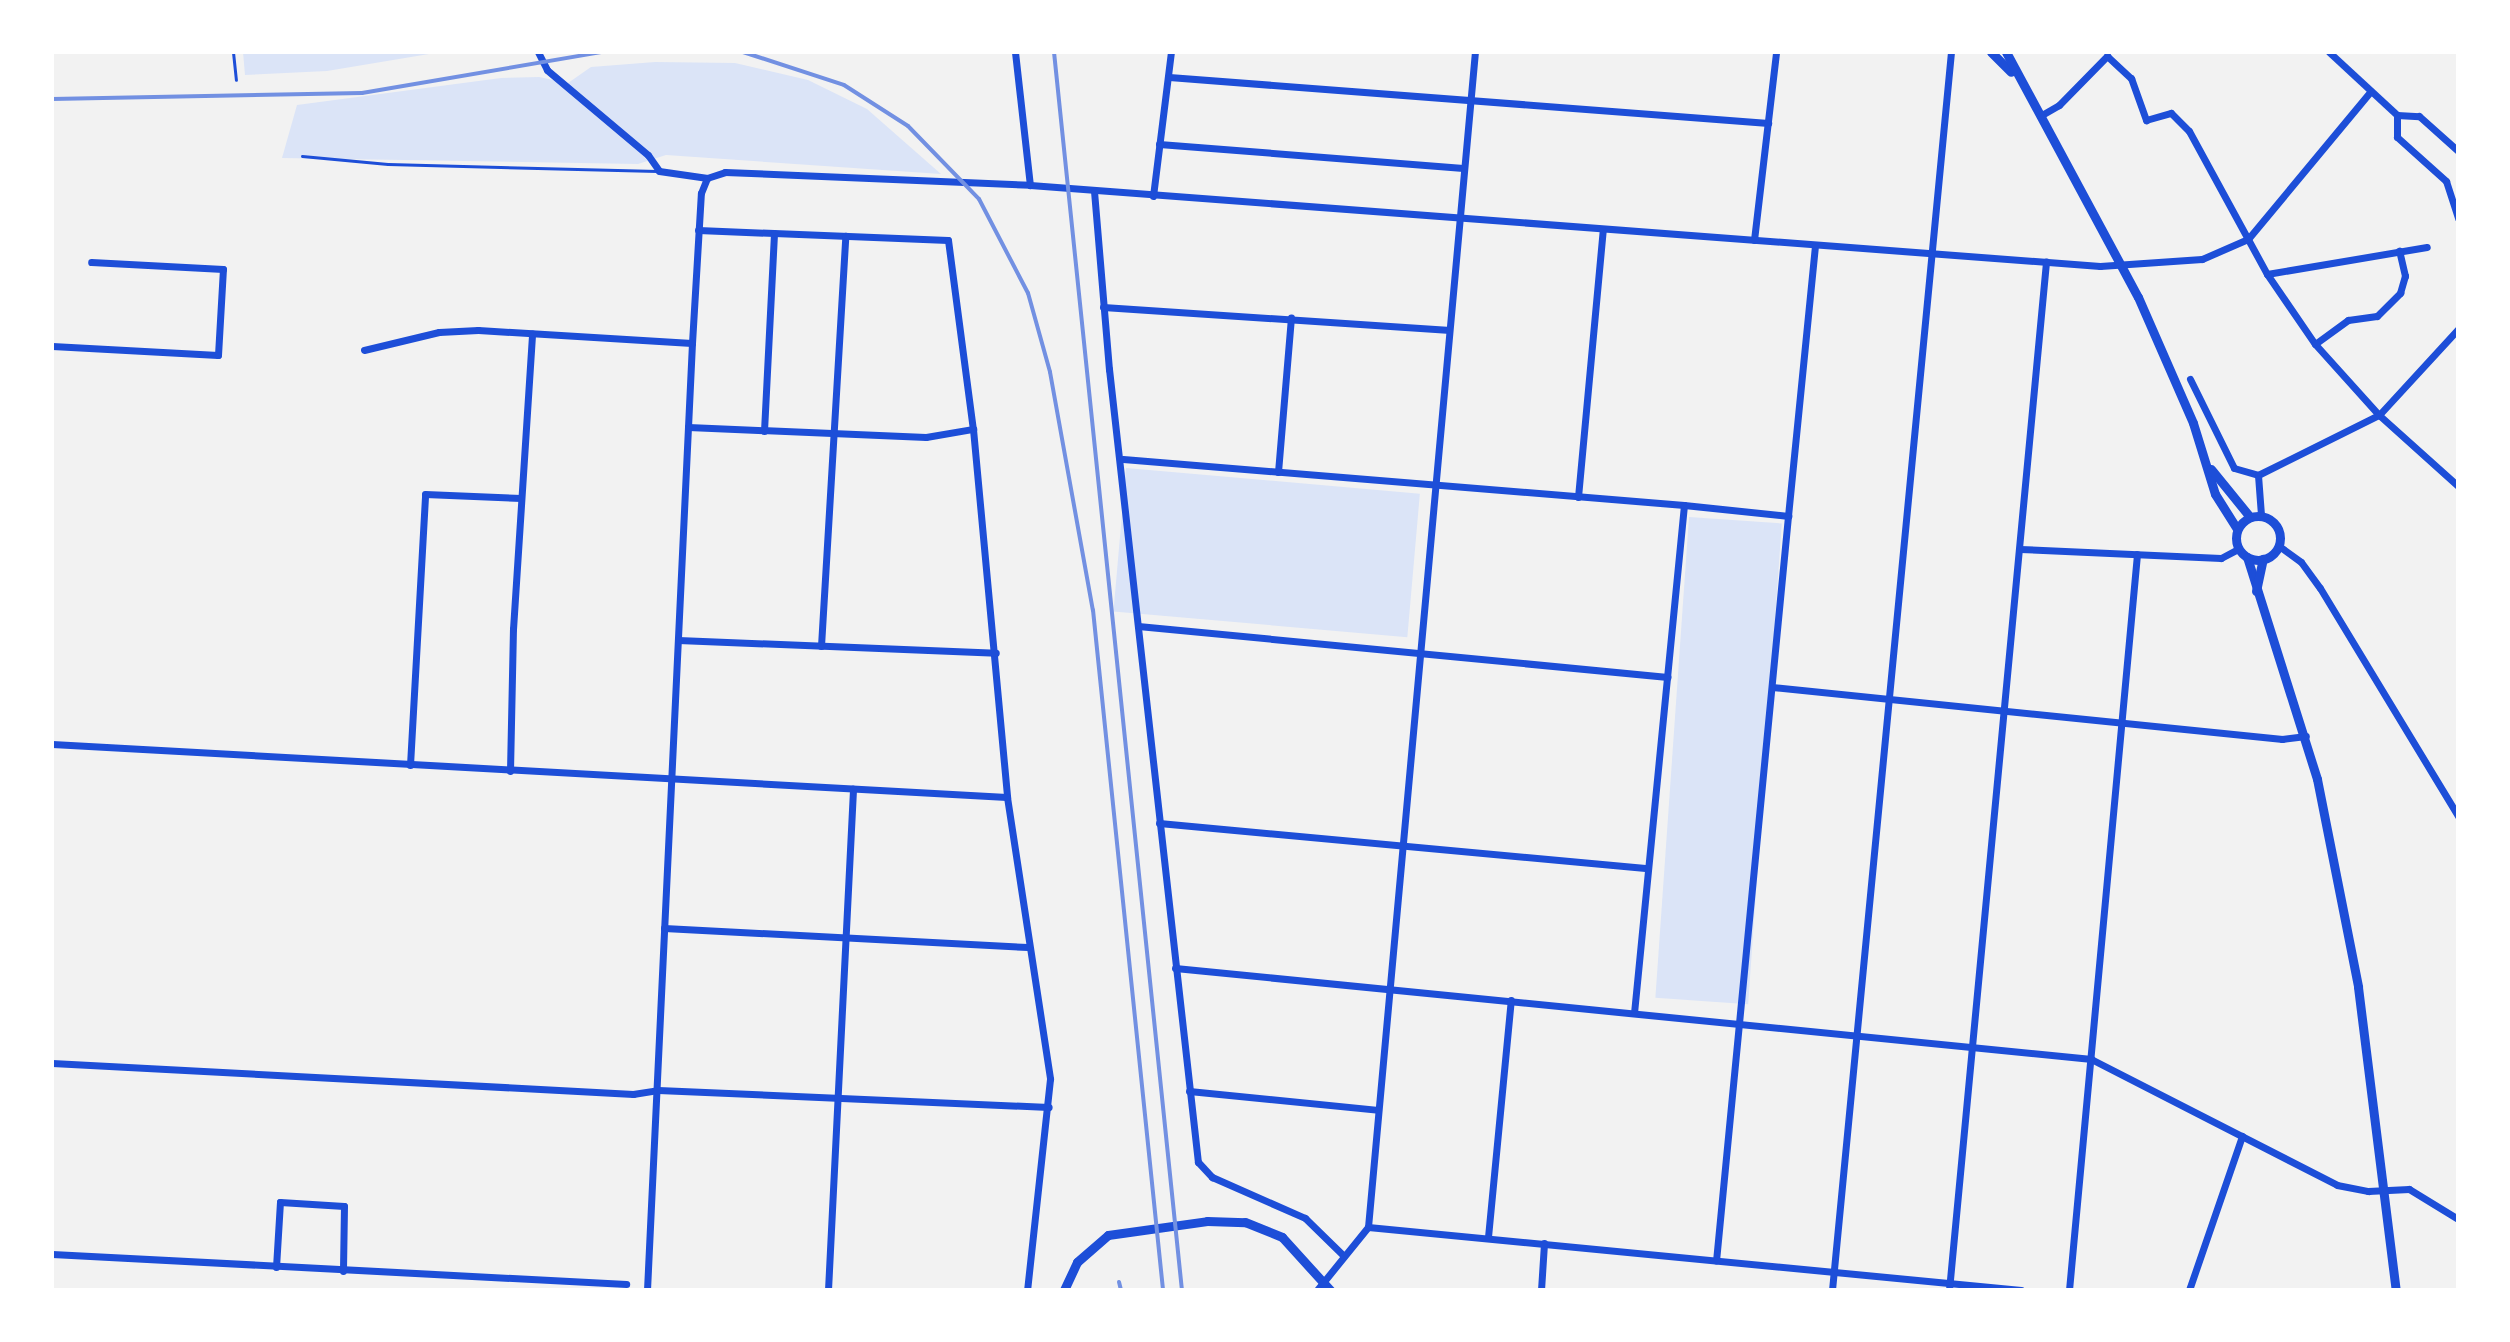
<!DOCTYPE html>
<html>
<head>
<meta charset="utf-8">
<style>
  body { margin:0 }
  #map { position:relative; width:2510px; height:1342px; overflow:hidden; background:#f2f2f2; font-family:"Titillium Web",sans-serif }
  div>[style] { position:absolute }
  .green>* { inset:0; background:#dbe4f7; transform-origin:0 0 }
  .service>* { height:3px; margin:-1.5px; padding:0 1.5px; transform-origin:1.5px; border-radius:1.5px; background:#1d4ed8 }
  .minor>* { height:7px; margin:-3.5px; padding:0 3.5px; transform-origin:3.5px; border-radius:3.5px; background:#1d4ed8 }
  .secondary>* { height:9px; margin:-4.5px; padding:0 4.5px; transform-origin:4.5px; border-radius:4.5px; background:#1d4ed8 }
  .secondary>.ring { margin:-4.5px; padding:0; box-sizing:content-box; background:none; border:9px solid #1d4ed8; border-radius:50% }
  .rail>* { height:4px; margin:-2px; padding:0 2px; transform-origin:2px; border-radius:2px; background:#7290e2 }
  span { translate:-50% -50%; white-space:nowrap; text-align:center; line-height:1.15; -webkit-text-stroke:7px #fff; paint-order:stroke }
  .frame { position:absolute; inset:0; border:54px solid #fff; pointer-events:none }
</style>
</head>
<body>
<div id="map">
  <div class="green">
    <i style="clip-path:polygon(243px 52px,441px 52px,327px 71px,245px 75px)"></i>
    <i style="clip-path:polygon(655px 62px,735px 63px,808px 80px,867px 109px,941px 174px,666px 155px,638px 164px,282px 158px,297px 105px,501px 78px,539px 77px,568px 83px,591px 67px)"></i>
    <i style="left:1126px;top:468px;width:295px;height:144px;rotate:5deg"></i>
    <i style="left:1689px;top:517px;width:93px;height:482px;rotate:4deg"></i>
  </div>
  <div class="service">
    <i style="left:233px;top:52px;width:28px;rotate:84deg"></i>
    <i style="left:302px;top:156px;width:86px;rotate:5.3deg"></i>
    <i style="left:388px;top:164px;width:269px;rotate:1.5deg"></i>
  </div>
  <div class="minor">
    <i style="left:538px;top:52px;width:20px;rotate:63deg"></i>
    <i style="left:547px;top:70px;width:132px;rotate:40.1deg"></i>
    <i style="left:648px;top:155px;width:19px;rotate:55deg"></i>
    <i style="left:659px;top:171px;width:49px;rotate:8.3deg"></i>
    <i style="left:1015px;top:52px;width:134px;rotate:83.6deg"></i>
    <i style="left:2329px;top:52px;width:93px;rotate:42.8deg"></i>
    <i style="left:2397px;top:115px;width:22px;rotate:3deg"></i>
    <i style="left:2419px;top:116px;width:52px;rotate:41.9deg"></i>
    <i style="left:1169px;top:77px;width:601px;rotate:4.39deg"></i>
    <i style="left:2397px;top:115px;width:22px;rotate:90deg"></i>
    <i style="left:2397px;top:137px;width:66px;rotate:41.9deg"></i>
    <i style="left:2446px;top:181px;width:40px;rotate:72deg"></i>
    <i style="left:2040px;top:116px;width:22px;rotate:-30deg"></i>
    <i style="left:2059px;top:105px;width:69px;rotate:-45.6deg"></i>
    <i style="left:2107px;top:56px;width:33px;rotate:43deg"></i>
    <i style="left:2131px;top:78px;width:45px;rotate:70.3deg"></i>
    <i style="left:2146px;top:120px;width:26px;rotate:-16deg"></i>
    <i style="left:2171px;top:113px;width:25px;rotate:45deg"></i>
    <i style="left:2189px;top:131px;width:163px;rotate:61.4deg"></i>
    <i style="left:2267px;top:274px;width:85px;rotate:55.6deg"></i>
    <i style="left:2315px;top:344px;width:96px;rotate:48deg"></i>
    <i style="left:2379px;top:415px;width:106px;rotate:41.9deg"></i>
    <i style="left:1159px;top:144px;width:305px;rotate:4.5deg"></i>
    <i style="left:707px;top:178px;width:19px;rotate:-18deg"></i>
    <i style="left:725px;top:172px;width:305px;rotate:2.4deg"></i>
    <i style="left:1030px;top:185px;width:1073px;rotate:4.33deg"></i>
    <i style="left:2100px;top:266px;width:102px;rotate:-3.9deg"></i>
    <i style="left:2202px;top:259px;width:50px;rotate:-23.5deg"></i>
    <i style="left:2248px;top:239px;width:192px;rotate:-50.3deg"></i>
    <i style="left:1094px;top:191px;width:179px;rotate:85.2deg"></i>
    <i style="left:1109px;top:369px;width:798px;rotate:83.6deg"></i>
    <i style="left:1198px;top:1162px;width:21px;rotate:47deg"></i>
    <i style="left:1212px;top:1177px;width:102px;rotate:23.8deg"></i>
    <i style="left:1305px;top:1218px;width:54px;rotate:44.3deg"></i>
    <i style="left:1153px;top:196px;width:145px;rotate:-82.9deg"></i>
    <i style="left:698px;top:230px;width:250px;rotate:2.3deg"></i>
    <i style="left:948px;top:240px;width:191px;rotate:82.5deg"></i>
    <i style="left:973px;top:429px;width:370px;rotate:84.7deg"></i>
    <i style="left:1007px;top:797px;width:285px;rotate:81.3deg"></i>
    <i style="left:1050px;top:1079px;width:212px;rotate:96.2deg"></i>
    <i style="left:1754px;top:240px;width:189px;rotate:-83.3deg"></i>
    <i style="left:2267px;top:274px;width:162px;rotate:-9.6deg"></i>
    <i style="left:1103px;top:307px;width:344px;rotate:3.8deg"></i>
    <i style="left:2315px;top:344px;width:41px;rotate:-36deg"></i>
    <i style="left:2348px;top:320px;width:29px;rotate:-8deg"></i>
    <i style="left:2377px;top:316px;width:33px;rotate:-45deg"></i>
    <i style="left:2400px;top:293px;width:18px;rotate:-74deg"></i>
    <i style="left:2405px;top:276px;width:26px;rotate:-103deg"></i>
    <i style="left:52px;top:346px;width:166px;rotate:3.1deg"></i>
    <i style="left:218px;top:355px;width:86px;rotate:-86.7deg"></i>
    <i style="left:223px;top:269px;width:132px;rotate:-177deg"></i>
    <i style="left:364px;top:350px;width:77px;rotate:-13.5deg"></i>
    <i style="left:439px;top:332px;width:39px;rotate:-3deg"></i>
    <i style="left:478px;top:330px;width:214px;rotate:3.5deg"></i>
    <i style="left:2190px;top:379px;width:99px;rotate:63.7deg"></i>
    <i style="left:2234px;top:468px;width:25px;rotate:16deg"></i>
    <i style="left:688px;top:427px;width:238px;rotate:2.4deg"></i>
    <i style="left:926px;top:437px;width:48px;rotate:-9.7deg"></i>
    <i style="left:764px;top:431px;width:198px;rotate:-87.1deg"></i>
    <i style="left:1123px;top:459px;width:563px;rotate:4.69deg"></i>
    <i style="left:1278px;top:472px;width:155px;rotate:-85.2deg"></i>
    <i style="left:2258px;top:475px;width:135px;rotate:-26.4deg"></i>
    <i style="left:2379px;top:415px;width:117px;rotate:-47.4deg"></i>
    <i style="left:2258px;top:475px;width:40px;rotate:85.7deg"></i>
    <i style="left:1578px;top:497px;width:268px;rotate:-84.7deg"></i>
    <i style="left:1788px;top:516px;width:271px;rotate:-84.3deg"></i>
    <i style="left:2279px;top:546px;width:27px;rotate:36deg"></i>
    <i style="left:2301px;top:562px;width:32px;rotate:54deg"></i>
    <i style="left:2320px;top:588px;width:267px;rotate:58.8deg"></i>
    <i style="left:2020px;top:549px;width:201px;rotate:2.6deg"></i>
    <i style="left:2221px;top:558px;width:19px;rotate:-28deg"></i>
    <i style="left:1138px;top:626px;width:532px;rotate:5.5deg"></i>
    <i style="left:678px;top:640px;width:318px;rotate:2.3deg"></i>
    <i style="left:821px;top:646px;width:411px;rotate:-86.6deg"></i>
    <i style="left:1772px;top:687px;width:513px;rotate:5.82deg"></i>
    <i style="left:2282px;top:739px;width:24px;rotate:-7deg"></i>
    <i style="left:52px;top:744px;width:956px;rotate:3.18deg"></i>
    <i style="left:410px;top:765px;width:271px;rotate:-86.8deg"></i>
    <i style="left:425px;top:494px;width:96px;rotate:2.4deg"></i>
    <i style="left:510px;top:771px;width:142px;rotate:-88.8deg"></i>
    <i style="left:513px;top:629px;width:296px;rotate:-86.3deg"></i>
    <i style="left:1159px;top:823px;width:491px;rotate:5.3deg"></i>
    <i style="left:664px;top:928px;width:364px;rotate:3deg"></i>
    <i style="left:1175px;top:968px;width:921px;rotate:5.67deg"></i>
    <i style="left:2091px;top:1059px;width:276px;rotate:27.1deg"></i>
    <i style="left:2337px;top:1185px;width:32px;rotate:11deg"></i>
    <i style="left:2368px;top:1191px;width:41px;rotate:-2.8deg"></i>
    <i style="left:2409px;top:1189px;width:57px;rotate:31.5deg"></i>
    <i style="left:1634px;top:1013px;width:510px;rotate:-84.38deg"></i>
    <i style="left:1684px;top:505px;width:105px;rotate:6deg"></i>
    <i style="left:1788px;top:516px;width:748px;rotate:95.52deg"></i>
    <i style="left:52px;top:1063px;width:582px;rotate:3.05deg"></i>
    <i style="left:633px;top:1094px;width:25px;rotate:-9deg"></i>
    <i style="left:658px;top:1090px;width:391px;rotate:2.5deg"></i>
    <i style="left:1189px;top:1091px;width:190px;rotate:5.7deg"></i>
    <i style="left:1368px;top:1227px;width:656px;rotate:5.51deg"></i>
    <i style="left:1488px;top:1237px;width:238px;rotate:-84.5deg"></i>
    <i style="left:52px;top:1254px;width:575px;rotate:2.99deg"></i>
    <i style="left:276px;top:1267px;width:65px;rotate:-86.5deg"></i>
    <i style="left:280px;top:1202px;width:64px;rotate:3.6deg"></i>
    <i style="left:344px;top:1206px;width:65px;rotate:90.9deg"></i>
    <i style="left:647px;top:1290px;width:948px;rotate:-87.28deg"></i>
    <i style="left:692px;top:343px;width:150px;rotate:-86.6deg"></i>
    <i style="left:701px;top:193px;width:16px;rotate:-68deg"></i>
    <i style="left:828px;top:1290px;width:502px;rotate:-87.14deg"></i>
    <i style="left:1317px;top:1290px;width:81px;rotate:-51deg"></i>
    <i style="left:1368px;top:1227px;width:1180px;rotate:-84.8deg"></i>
    <i style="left:1541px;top:1290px;width:47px;rotate:-86.3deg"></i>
    <i style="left:1832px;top:1290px;width:1244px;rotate:-84.51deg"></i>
    <i style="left:1949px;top:1290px;width:1033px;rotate:-84.61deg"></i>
    <i style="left:2069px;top:1290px;width:739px;rotate:-84.72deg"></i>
    <i style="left:2189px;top:1290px;width:163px;rotate:-71deg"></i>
  </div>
  <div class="secondary">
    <i style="left:1991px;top:52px;width:28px;rotate:45deg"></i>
    <i style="left:2006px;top:52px;width:278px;rotate:61.7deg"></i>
    <i style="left:2138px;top:297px;width:137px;rotate:66.4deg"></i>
    <i style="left:2193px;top:423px;width:74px;rotate:72.8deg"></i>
    <i style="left:2215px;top:494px;width:41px;rotate:57.8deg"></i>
    <i style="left:2211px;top:469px;width:62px;rotate:50.9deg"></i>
    <i class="ring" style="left:2236px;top:516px;width:35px;height:35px"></i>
    <i style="left:2247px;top:557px;width:233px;rotate:72.5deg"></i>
    <i style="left:2317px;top:779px;width:212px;rotate:78.8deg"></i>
    <i style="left:2358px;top:987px;width:305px;rotate:82.9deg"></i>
    <i style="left:2256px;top:591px;width:33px;rotate:-78deg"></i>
    <i style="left:1064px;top:1290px;width:31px;rotate:-65deg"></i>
    <i style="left:1077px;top:1262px;width:41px;rotate:-41.1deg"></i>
    <i style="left:1108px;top:1235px;width:100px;rotate:-8deg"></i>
    <i style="left:1207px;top:1221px;width:38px;rotate:2deg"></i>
    <i style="left:1245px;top:1222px;width:40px;rotate:22deg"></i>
    <i style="left:1282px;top:1237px;width:72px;rotate:47.8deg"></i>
  </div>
  <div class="rail">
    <i style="left:743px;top:52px;width:106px;rotate:18.1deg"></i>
    <i style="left:844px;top:85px;width:76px;rotate:32.6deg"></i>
    <i style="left:908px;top:126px;width:102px;rotate:45.8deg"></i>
    <i style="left:979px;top:199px;width:106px;rotate:62.5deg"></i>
    <i style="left:1028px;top:293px;width:82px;rotate:74.4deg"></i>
    <i style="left:1050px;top:372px;width:242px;rotate:79.8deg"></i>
    <i style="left:1093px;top:610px;width:684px;rotate:84.12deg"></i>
    <i style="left:1054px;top:52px;width:1245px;rotate:84.1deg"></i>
    <i style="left:52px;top:99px;width:310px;rotate:-1.1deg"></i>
    <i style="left:362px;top:93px;width:244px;rotate:-9.7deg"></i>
    <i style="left:1119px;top:1282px;width:8px;rotate:76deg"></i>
  </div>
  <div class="frame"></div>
</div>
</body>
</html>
